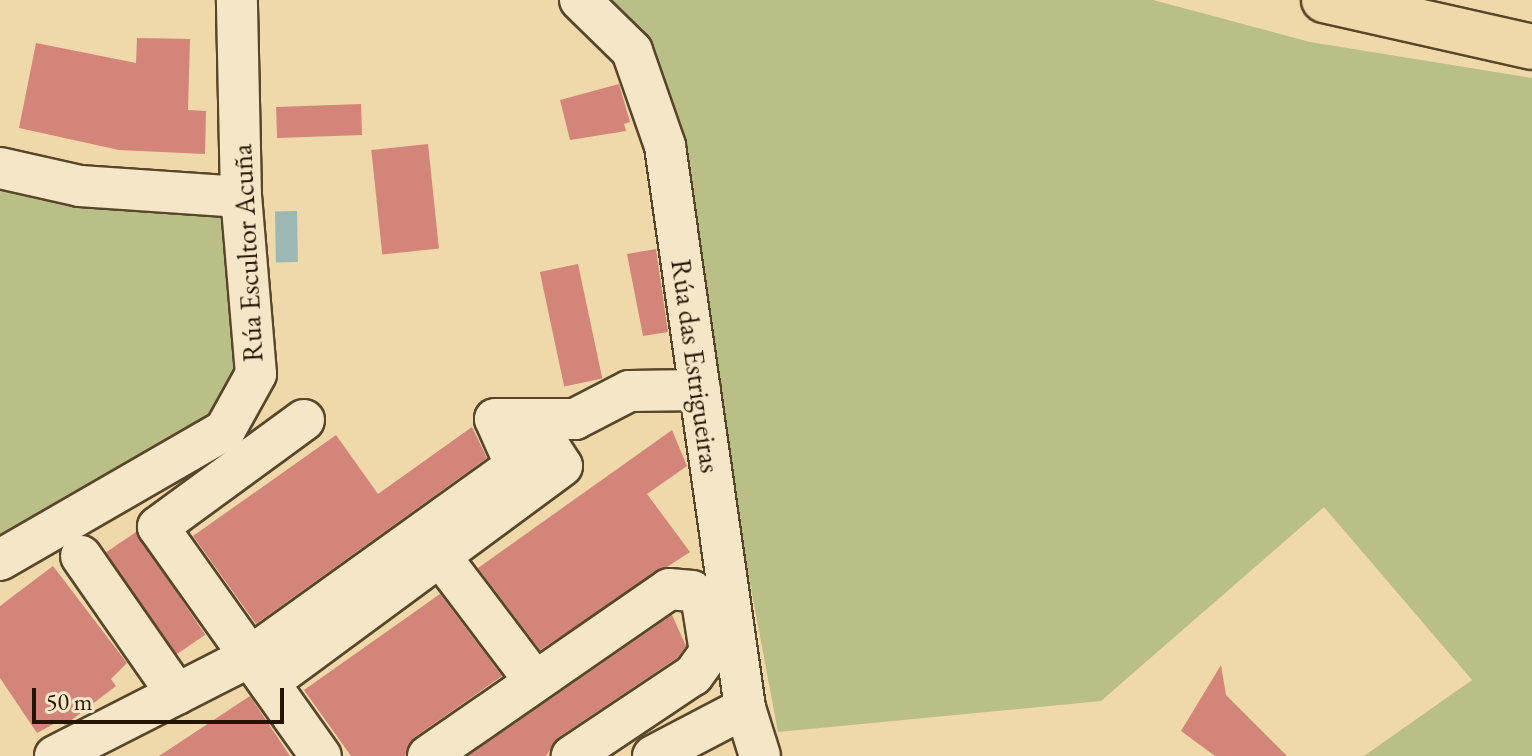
<!DOCTYPE html>
<html>
<head>
<meta charset="utf-8">
<style>
  body { margin:0 }
  #map { position:relative; width:1532px; height:756px; overflow:hidden; background:#efd8a9; font-family:"EB Garamond",serif }
  div>[style] { position:absolute }
  .green>* { inset:0; background:#babe87 }
  .water>* { inset:0; background:#9db8b3; transform-origin:0 0 }
  .building>* { inset:0; background:#d4857a; transform-origin:0 0 }
  .roads { filter:drop-shadow(2px 0 #58462a) drop-shadow(-2px 0 #58462a) drop-shadow(0 2px #58462a) drop-shadow(0 -2px #58462a) }
  .street>* { height:40px; margin:-20px; padding:0 20px; transform-origin:20px; border-radius:20px; background:#f5e6c7 }
  .highway>* { height:44px; margin:-22px; padding:0 22px; transform-origin:22px; border-radius:22px; background:#efd8a9 }
  span { translate:-50% -50%; white-space:nowrap; text-align:center; line-height:1.15; -webkit-text-stroke:7px #f5e6c7; paint-order:stroke }
  .street-label { font-size:28px; color:#251500 }
  .scale { position:absolute; left:32px; top:688px; width:252px; height:36px; box-sizing:border-box; border:4px solid #251500; border-top:0; padding-left:10px; font-size:24px; line-height:28px; white-space:nowrap; color:#251500; -webkit-text-stroke:6px #f5e6c7; paint-order:stroke }
</style>
</head>
<body>
<div id="map">
  <div class="green">
    <i style="clip-path:polygon(607px 0,1153px 0,1310px 42px,1532px 78px,1532px 756px,1364px 756px,1472px 680px,1324px 507px,1101px 701px,778px 732px,652px 61px)"></i>
    <i style="clip-path:polygon(0 168px,241px 197px,256px 374px,225px 430px,0 560px)"></i>
  </div>
  <div class="water">
    <i style="left:297px;top:211px;width:51px;height:22px;rotate:89deg"></i>
  </div>
  <div class="building">
    <i style="clip-path:polygon(137px 38px,190px 39px,188px 110px,206px 111px,205px 154px,119px 150px,19px 128px,36px 43px,136px 63px)"></i>
    <i style="clip-path:polygon(619px 84px,630px 122px,624px 124px,626px 131px,570px 140px,560px 100px)"></i>
    <i style="left:361px;top:104px;width:31px;height:85px;rotate:88deg"></i>
    <i style="left:428px;top:144px;width:105px;height:57px;rotate:84deg"></i>
    <i style="clip-path:polygon(656px 249px,668px 332px,643px 336px,627px 254px)"></i>
    <i style="left:578px;top:264px;width:117px;height:39px;rotate:78deg"></i>
    <i style="clip-path:polygon(472px 427px,487px 458px,256px 624px,193px 536px,336px 435px,378px 494px)"></i>
    <i style="clip-path:polygon(672px 430px,687px 466px,647px 494px,690px 552px,540px 650px,478px 568px)"></i>
    <i style="left:136px;top:532px;width:124px;height:36px;rotate:56deg"></i>
    <i style="clip-path:polygon(53px 566px,127px 663px,111px 679px,116px 686px,65px 725px,59px 721px,37px 733px,0 678px,0 606px)"></i>
    <i style="clip-path:polygon(440px 594px,502px 676px,415px 737px,405px 756px,351px 756px,304px 690px)"></i>
    <i style="clip-path:polygon(672px 615px,686px 646px,677px 658px,559px 737px,546px 756px,468px 756px)"></i>
    <i style="clip-path:polygon(1221px 665px,1226px 695px,1287px 756px,1215px 756px,1181px 731px)"></i>
    <i style="clip-path:polygon(250px 696px,290px 756px,159px 756px)"></i>
  </div>
  <div class="roads">
    <div class="street">
      <i style="left:580px;top:0;width:73px;rotate:44.4deg"></i>
      <i style="left:632px;top:51px;width:101px;rotate:70.8deg"></i>
      <i style="left:665px;top:146px;width:568px;rotate:81.9deg"></i>
      <i style="left:745px;top:708px;width:50px;rotate:72.6deg"></i>
      <i style="left:0;top:168px;width:82px;rotate:12.7deg"></i>
      <i style="left:80px;top:186px;width:161px;rotate:3.9deg"></i>
      <i style="left:304px;top:420px;width:181px;rotate:143.8deg"></i>
      <i style="left:158px;top:527px;width:281px;rotate:54.6deg"></i>
      <i style="left:515px;top:464px;width:49px;rotate:-114deg"></i>
      <i style="left:495px;top:419px;width:80px"></i>
      <i style="left:575px;top:419px;width:61px;rotate:-27.4deg"></i>
      <i style="left:629px;top:391px;width:71px;rotate:-0.8deg"></i>
      <i style="left:425px;top:536px;width:181px;rotate:52.9deg"></i>
      <i style="left:81px;top:556px;width:168px;rotate:55.2deg"></i>
      <i style="left:0;top:560px;width:260px;rotate:-30deg"></i>
      <i style="left:225px;top:430px;width:64px;rotate:-61deg"></i>
      <i style="left:256px;top:374px;width:178px;rotate:-94.8deg"></i>
      <i style="left:241px;top:197px;width:197px;rotate:-91.2deg"></i>
      <i style="left:55px;top:756px;width:220px;rotate:-27deg"></i>
      <i style="left:251px;top:656px;width:365px;rotate:-35.7deg"></i>
      <i style="left:547px;top:443px;width:27px;rotate:57deg"></i>
      <i style="left:562px;top:466px;width:364px;rotate:143.6deg"></i>
      <i style="left:428px;top:756px;width:293px;rotate:-34.7deg"></i>
      <i style="left:669px;top:589px;width:23px;rotate:5deg"></i>
      <i style="left:692px;top:591px;width:14px;rotate:45deg"></i>
      <i style="left:702px;top:601px;width:52px;rotate:81.1deg"></i>
      <i style="left:710px;top:652px;width:29px;rotate:126deg"></i>
      <i style="left:693px;top:675px;width:146px;rotate:146.2deg"></i>
      <i style="left:653px;top:756px;width:104px;rotate:-27.6deg"></i>
    </div>
    <div class="highway">
      <i style="left:1324px;top:0;width:213px;rotate:12.7deg"></i>
    </div>
  </div>
  <div class="street-label">
    <span style="left:247px;top:253px;rotate:-93deg">Rúa Escultor Acuña</span>
    <span style="left:696px;top:366px;rotate:82deg">Rúa das Estrigueiras</span>
  </div>
  <div class="scale">50 m</div>
</div>
</body>
</html>
